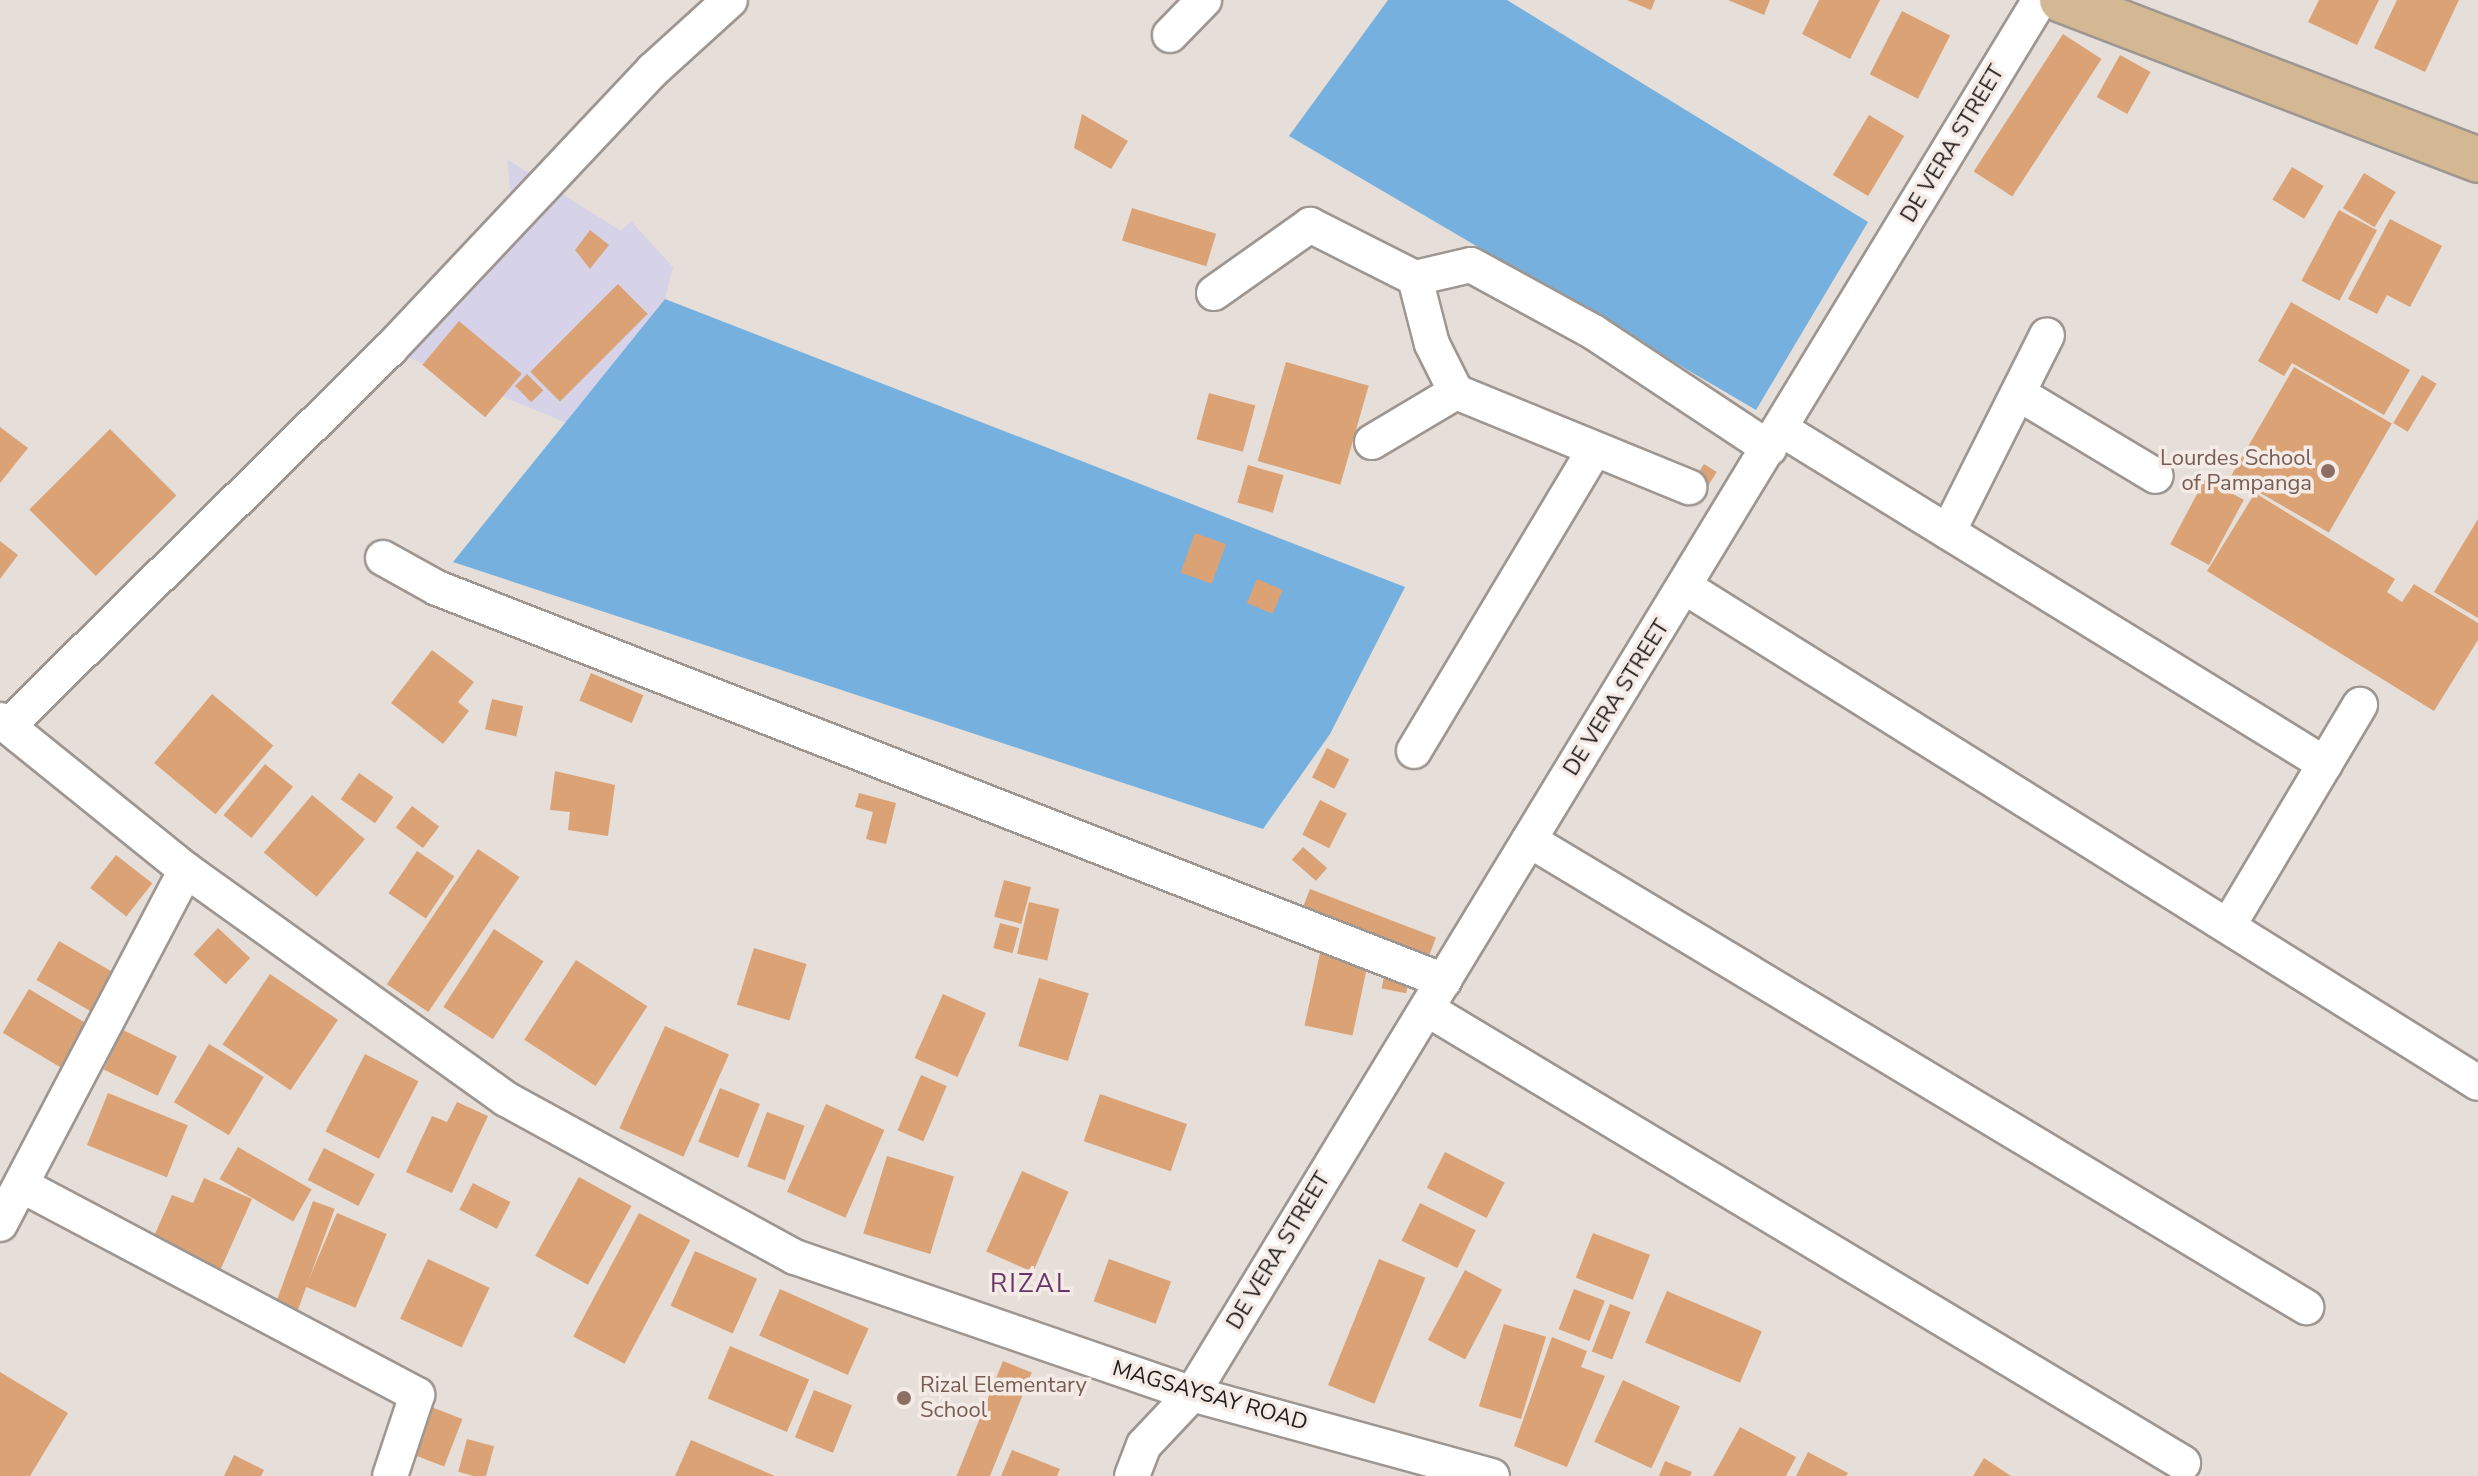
<!DOCTYPE html>
<html>
<head>
<meta charset="utf-8">
<style>
  body { margin:0 }
  #map { position:relative; width:2478px; height:1476px; overflow:hidden; background:#e6ded9; font-family:"Nunito Sans",sans-serif }
  div>[style] { position:absolute }
  .industrial>* { inset:0; background:#d6d3e9 }
  .water>* { inset:0; background:#76b0de }
  .building>* { inset:0; background:#dba375; transform-origin:0 0 }
  .roads { filter:drop-shadow(2px 0 #9e9691) drop-shadow(-2px 0 #9e9691) drop-shadow(0 2px #9e9691) drop-shadow(0 -2px #9e9691) }
  .minor>* { height:34px; margin:-17px; padding:0 17px; transform-origin:17px; border-radius:17px; background:#fff }
  .primary>* { height:44px; margin:-22px; padding:0 22px; transform-origin:22px; border-radius:22px; background:#d4b893 }
  .dots>* { width:22px; height:22px; translate:-50% -50%; box-sizing:border-box; border:4px solid #f4ebe6; border-radius:50% }
  span { translate:-50% -50%; white-space:nowrap; text-align:center; line-height:1.15; -webkit-text-stroke:7px #f4ebe6; paint-order:stroke }
  .street-label { font-size:22px; color:#1f1c1b }
  .education-label { font-size:22px; color:#785e54 }
  .right { translate:-100% -50%; text-align:right }
  .left { translate:0 -50%; text-align:left }
  .quarter-label { font-size:26px; color:#673567; letter-spacing:2px }
</style>
</head>
<body>
<div id="map">
  <div class="industrial">
    <i style="clip-path:polygon(507px 159px,621px 231px,631px 221px,673px 267px,665px 299px,567px 423px,395px 352px,513px 218px)"></i>
  </div>
  <div class="water">
    <i style="clip-path:polygon(1388px 0,1507px 0,1868px 222px,1756px 410px,1289px 136px)"></i>
    <i style="clip-path:polygon(665px 299px,1405px 587px,1330px 734px,1263px 829px,453px 562px)"></i>
  </div>
  <div class="building">
    <i style="clip-path:polygon(1627px 0,1655px 0,1651px 10px)"></i>
    <i style="clip-path:polygon(1728px 0,1770px 0,1764px 15px)"></i>
    <i style="clip-path:polygon(1819px 0,1880px 0,1850px 59px,1802px 34px)"></i>
    <i style="clip-path:polygon(2319px 0,2379px 0,2357px 45px,2308px 22px)"></i>
    <i style="clip-path:polygon(2397px 0,2459px 0,2425px 72px,2374px 48px)"></i>
    <i style="left:1902px;top:11px;width:54px;height:71px;rotate:27deg"></i>
    <i style="left:2063px;top:34px;width:46px;height:164px;rotate:33deg"></i>
    <i style="left:2120px;top:55px;width:35px;height:48px;rotate:29deg"></i>
    <i style="clip-path:polygon(1082px 114px,1128px 141px,1111px 169px,1074px 148px)"></i>
    <i style="left:1869px;top:115px;width:41px;height:70px;rotate:31deg"></i>
    <i style="left:2292px;top:167px;width:37px;height:38px;rotate:31deg"></i>
    <i style="left:2364px;top:173px;width:37px;height:41px;rotate:31deg"></i>
    <i style="left:1132px;top:208px;width:88px;height:34px;rotate:17deg"></i>
    <i style="left:2339px;top:210px;width:43px;height:80px;rotate:28deg"></i>
    <i style="clip-path:polygon(2390px 219px,2442px 246px,2410px 307px,2387px 295px,2377px 314px,2348px 299px)"></i>
    <i style="clip-path:polygon(590px 230px,609px 245px,590px 269px,575px 250px)"></i>
    <i style="left:618px;top:284px;width:42px;height:124px;rotate:45deg"></i>
    <i style="clip-path:polygon(2291px 302px,2410px 370px,2384px 415px,2292px 363px,2284px 376px,2258px 361px)"></i>
    <i style="left:459px;top:321px;width:82px;height:57px;rotate:40deg"></i>
    <i style="left:1286px;top:362px;width:86px;height:103px;rotate:16deg"></i>
    <i style="left:2294px;top:367px;width:113px;height:126px;rotate:30deg"></i>
    <i style="left:527px;top:374px;width:23px;height:17px;rotate:45deg"></i>
    <i style="left:2422px;top:375px;width:17px;height:56px;rotate:31deg"></i>
    <i style="left:1209px;top:393px;width:48px;height:48px;rotate:15deg"></i>
    <i style="clip-path:polygon(0 427px,28px 448px,0 483px)"></i>
    <i style="left:110px;top:429px;width:94px;height:114px;rotate:45deg"></i>
    <i style="left:1704px;top:464px;width:15px;height:38px;rotate:32deg"></i>
    <i style="left:1248px;top:465px;width:37px;height:39px;rotate:16deg"></i>
    <i style="left:2205px;top:479px;width:44px;height:74px;rotate:28deg"></i>
    <i style="clip-path:polygon(2255px 493px,2395px 579px,2387px 592px,2402px 602px,2414px 584px,2478px 623px,2478px 640px,2434px 711px,2207px 571px)"></i>
    <i style="clip-path:polygon(2478px 519px,2478px 618px,2434px 592px)"></i>
    <i style="left:1195px;top:533px;width:33px;height:42px;rotate:20deg"></i>
    <i style="clip-path:polygon(0 541px,18px 555px,0 579px)"></i>
    <i style="left:1257px;top:579px;width:28px;height:26px;rotate:23deg"></i>
    <i style="clip-path:polygon(432px 650px,474px 682px,458px 702px,469px 711px,443px 744px,391px 703px)"></i>
    <i style="left:591px;top:673px;width:57px;height:30px;rotate:23deg"></i>
    <i style="left:212px;top:694px;width:80px;height:90px;rotate:40deg"></i>
    <i style="left:492px;top:699px;width:32px;height:31px;rotate:13deg"></i>
    <i style="left:1327px;top:748px;width:25px;height:33px;rotate:27deg"></i>
    <i style="left:265px;top:764px;width:36px;height:66px;rotate:39deg"></i>
    <i style="clip-path:polygon(555px 771px,615px 785px,608px 836px,568px 830px,570px 812px,550px 810px)"></i>
    <i style="left:359px;top:773px;width:42px;height:32px;rotate:35deg"></i>
    <i style="clip-path:polygon(859px 793px,896px 803px,886px 844px,866px 839px,873px 812px,855px 807px)"></i>
    <i style="left:312px;top:795px;width:69px;height:75px;rotate:40deg"></i>
    <i style="left:1320px;top:800px;width:30px;height:39px;rotate:27deg"></i>
    <i style="left:412px;top:806px;width:34px;height:27px;rotate:37deg"></i>
    <i style="left:1303px;top:847px;width:32px;height:17px;rotate:41deg"></i>
    <i style="left:478px;top:849px;width:50px;height:163px;rotate:34deg"></i>
    <i style="left:417px;top:851px;width:45px;height:51px;rotate:34deg"></i>
    <i style="left:116px;top:855px;width:46px;height:42px;rotate:38deg"></i>
    <i style="left:1004px;top:880px;width:28px;height:38px;rotate:15deg"></i>
    <i style="left:1310px;top:889px;width:135px;height:30px;rotate:21deg"></i>
    <i style="left:1029px;top:902px;width:31px;height:53px;rotate:13deg"></i>
    <i style="left:1000px;top:923px;width:20px;height:26px;rotate:15deg"></i>
    <i style="left:218px;top:928px;width:44px;height:36px;rotate:43deg"></i>
    <i style="left:494px;top:929px;width:59px;height:93px;rotate:33deg"></i>
    <i style="left:59px;top:941px;width:75px;height:45px;rotate:30deg"></i>
    <i style="left:754px;top:948px;width:55px;height:59px;rotate:17deg"></i>
    <i style="left:1320px;top:953px;width:49px;height:74px;rotate:12deg"></i>
    <i style="left:576px;top:960px;width:85px;height:95px;rotate:33deg"></i>
    <i style="left:1386px;top:966px;width:25px;height:23px;rotate:11deg"></i>
    <i style="left:270px;top:974px;width:82px;height:85px;rotate:34deg"></i>
    <i style="left:1039px;top:978px;width:52px;height:71px;rotate:17deg"></i>
    <i style="left:29px;top:989px;width:71px;height:51px;rotate:31deg"></i>
    <i style="left:943px;top:994px;width:47px;height:70px;rotate:24deg"></i>
    <i style="left:665px;top:1026px;width:70px;height:112px;rotate:24deg"></i>
    <i style="left:123px;top:1030px;width:60px;height:44px;rotate:26deg"></i>
    <i style="left:209px;top:1044px;width:64px;height:68px;rotate:31deg"></i>
    <i style="left:365px;top:1054px;width:60px;height:87px;rotate:27deg"></i>
    <i style="left:921px;top:1075px;width:28px;height:60px;rotate:23deg"></i>
    <i style="left:720px;top:1088px;width:43px;height:58px;rotate:22deg"></i>
    <i style="left:108px;top:1093px;width:86px;height:56px;rotate:22deg"></i>
    <i style="left:1100px;top:1094px;width:92px;height:50px;rotate:19deg"></i>
    <i style="clip-path:polygon(457px 1102px,488px 1116px,452px 1193px,406px 1172px,432px 1116px,447px 1122px)"></i>
    <i style="left:826px;top:1104px;width:64px;height:96px;rotate:24deg"></i>
    <i style="left:767px;top:1112px;width:40px;height:58px;rotate:20deg"></i>
    <i style="left:238px;top:1147px;width:85px;height:37px;rotate:30deg"></i>
    <i style="left:324px;top:1148px;width:57px;height:36px;rotate:27deg"></i>
    <i style="left:1445px;top:1152px;width:67px;height:40px;rotate:27deg"></i>
    <i style="left:887px;top:1156px;width:70px;height:81px;rotate:17deg"></i>
    <i style="left:1022px;top:1171px;width:51px;height:88px;rotate:24deg"></i>
    <i style="left:579px;top:1177px;width:60px;height:90px;rotate:29deg"></i>
    <i style="clip-path:polygon(204px 1178px,252px 1199px,219px 1273px,151px 1243px,172px 1195px,193px 1203px)"></i>
    <i style="left:473px;top:1183px;width:42px;height:30px;rotate:27deg"></i>
    <i style="left:313px;top:1201px;width:23px;height:107px;rotate:20deg"></i>
    <i style="left:1420px;top:1203px;width:62px;height:42px;rotate:26deg"></i>
    <i style="left:337px;top:1213px;width:54px;height:80px;rotate:23deg"></i>
    <i style="left:639px;top:1213px;width:58px;height:140px;rotate:28deg"></i>
    <i style="left:1593px;top:1233px;width:61px;height:48px;rotate:21deg"></i>
    <i style="left:695px;top:1251px;width:68px;height:60px;rotate:24deg"></i>
    <i style="left:428px;top:1259px;width:68px;height:66px;rotate:25deg"></i>
    <i style="left:1109px;top:1259px;width:66px;height:45px;rotate:20deg"></i>
    <i style="left:1379px;top:1259px;width:50px;height:136px;rotate:22deg"></i>
    <i style="left:1465px;top:1270px;width:42px;height:79px;rotate:28deg"></i>
    <i style="left:780px;top:1289px;width:97px;height:51px;rotate:24deg"></i>
    <i style="left:1574px;top:1289px;width:33px;height:43px;rotate:21deg"></i>
    <i style="left:1667px;top:1291px;width:103px;height:56px;rotate:23deg"></i>
    <i style="left:1610px;top:1304px;width:22px;height:51px;rotate:21deg"></i>
    <i style="left:1504px;top:1324px;width:44px;height:86px;rotate:17deg"></i>
    <i style="clip-path:polygon(1552px 1337px,1587px 1351px,1581px 1367px,1605px 1376px,1567px 1467px,1514px 1446px)"></i>
    <i style="left:730px;top:1346px;width:86px;height:57px;rotate:23deg"></i>
    <i style="left:1003px;top:1361px;width:31px;height:125px;rotate:22deg"></i>
    <i style="clip-path:polygon(0 1372px,68px 1413px,30px 1476px,0 1476px)"></i>
    <i style="left:1623px;top:1380px;width:63px;height:68px;rotate:25deg"></i>
    <i style="left:814px;top:1390px;width:41px;height:51px;rotate:22deg"></i>
    <i style="left:426px;top:1405px;width:39px;height:51px;rotate:21deg"></i>
    <i style="clip-path:polygon(1740px 1427px,1796px 1457px,1786px 1476px,1713px 1476px)"></i>
    <i style="left:467px;top:1439px;width:28px;height:34px;rotate:15deg"></i>
    <i style="clip-path:polygon(691px 1440px,775px 1476px,675px 1476px)"></i>
    <i style="clip-path:polygon(1012px 1450px,1060px 1469px,1057px 1476px,1001px 1476px)"></i>
    <i style="clip-path:polygon(1808px 1452px,1848px 1473px,1846px 1476px,1796px 1476px)"></i>
    <i style="clip-path:polygon(234px 1455px,264px 1470px,261px 1476px,224px 1476px)"></i>
    <i style="clip-path:polygon(1984px 1458px,2011px 1476px,1973px 1476px)"></i>
    <i style="clip-path:polygon(1665px 1461px,1692px 1472px,1690px 1476px,1659px 1476px)"></i>
  </div>
  <div class="roads">
    <div class="minor">
      <i style="left:1170px;top:35px;width:49px;rotate:-45.8deg"></i>
      <i style="left:1415px;top:278px;width:57px;rotate:-13.1deg"></i>
      <i style="left:1471px;top:265px;width:141px;rotate:28.7deg"></i>
      <i style="left:1595px;top:333px;width:209px;rotate:33.5deg"></i>
      <i style="left:1214px;top:293px;width:118px;rotate:-35.3deg"></i>
      <i style="left:1310px;top:225px;width:118px;rotate:26.8deg"></i>
      <i style="left:1415px;top:278px;width:68px;rotate:75.6deg"></i>
      <i style="left:1432px;top:344px;width:54px;rotate:63.4deg"></i>
      <i style="left:2021px;top:395px;width:157px;rotate:31deg"></i>
      <i style="left:1781px;top:429px;width:639px;rotate:31.63deg"></i>
      <i style="left:1372px;top:442px;width:98px;rotate:-30.8deg"></i>
      <i style="left:1456px;top:392px;width:252px;rotate:22.2deg"></i>
      <i style="left:1948px;top:532px;width:220px;rotate:-63.3deg"></i>
      <i style="left:383px;top:558px;width:62px;rotate:29.1deg"></i>
      <i style="left:437px;top:588px;width:1081px;rotate:21.32deg"></i>
      <i style="left:1685px;top:587px;width:935px;rotate:32.02deg"></i>
      <i style="left:0;top:720px;width:239px;rotate:38.9deg"></i>
      <i style="left:186px;top:870px;width:393px;rotate:35.6deg"></i>
      <i style="left:506px;top:1099px;width:329px;rotate:28.7deg"></i>
      <i style="left:795px;top:1257px;width:420px;rotate:19deg"></i>
      <i style="left:1192px;top:1394px;width:311px;rotate:15.3deg"></i>
      <i style="left:8px;top:726px;width:537px;rotate:-44.62deg"></i>
      <i style="left:390px;top:349px;width:383px;rotate:-46.7deg"></i>
      <i style="left:653px;top:70px;width:104px;rotate:-42.3deg"></i>
      <i style="left:1414px;top:751px;width:347px;rotate:-59.1deg"></i>
      <i style="left:1529px;top:840px;width:907px;rotate:31.01deg"></i>
      <i style="left:2230px;top:923px;width:254px;rotate:-59.2deg"></i>
      <i style="left:1427px;top:1009px;width:882px;rotate:30.99deg"></i>
      <i style="left:23px;top:1186px;width:446px;rotate:27.9deg"></i>
      <i style="left:417px;top:1395px;width:85px;rotate:108.4deg"></i>
      <i style="left:0;top:1224px;width:400px;rotate:-62.3deg"></i>
      <i style="left:1132px;top:1476px;width:33px;rotate:-69deg"></i>
      <i style="left:1144px;top:1445px;width:70px;rotate:-46.7deg"></i>
      <i style="left:1192px;top:1394px;width:1632px;rotate:-58.69deg"></i>
    </div>
    <div class="primary">
      <i style="left:2062px;top:0;width:446px;rotate:21deg"></i>
    </div>
  </div>
  <div class="dots">
    <i style="left:2328px;top:471px;background:#8d6e63"></i>
    <i style="left:904px;top:1398px;background:#8d6e63"></i>
  </div>
  <div class="street-label">
    <span style="left:1953px;top:144px;rotate:-59deg">DE VERA STREET</span>
    <span style="left:1617px;top:698px;rotate:-58deg">DE VERA STREET</span>
    <span style="left:1279px;top:1251px;rotate:-59deg">DE VERA STREET</span>
    <span style="left:1210px;top:1396px;rotate:16deg">MAGSAYSAY ROAD</span>
  </div>
  <div class="education-label">
    <span class="right" style="left:2312px;top:471px">Lourdes School<br>of Pampanga</span>
    <span class="left" style="left:920px;top:1398px">Rizal Elementary<br>School</span>
  </div>
  <div class="quarter-label">
    <span style="left:1031px;top:1284px">RIZAL</span>
  </div>
</div>
</body>
</html>
